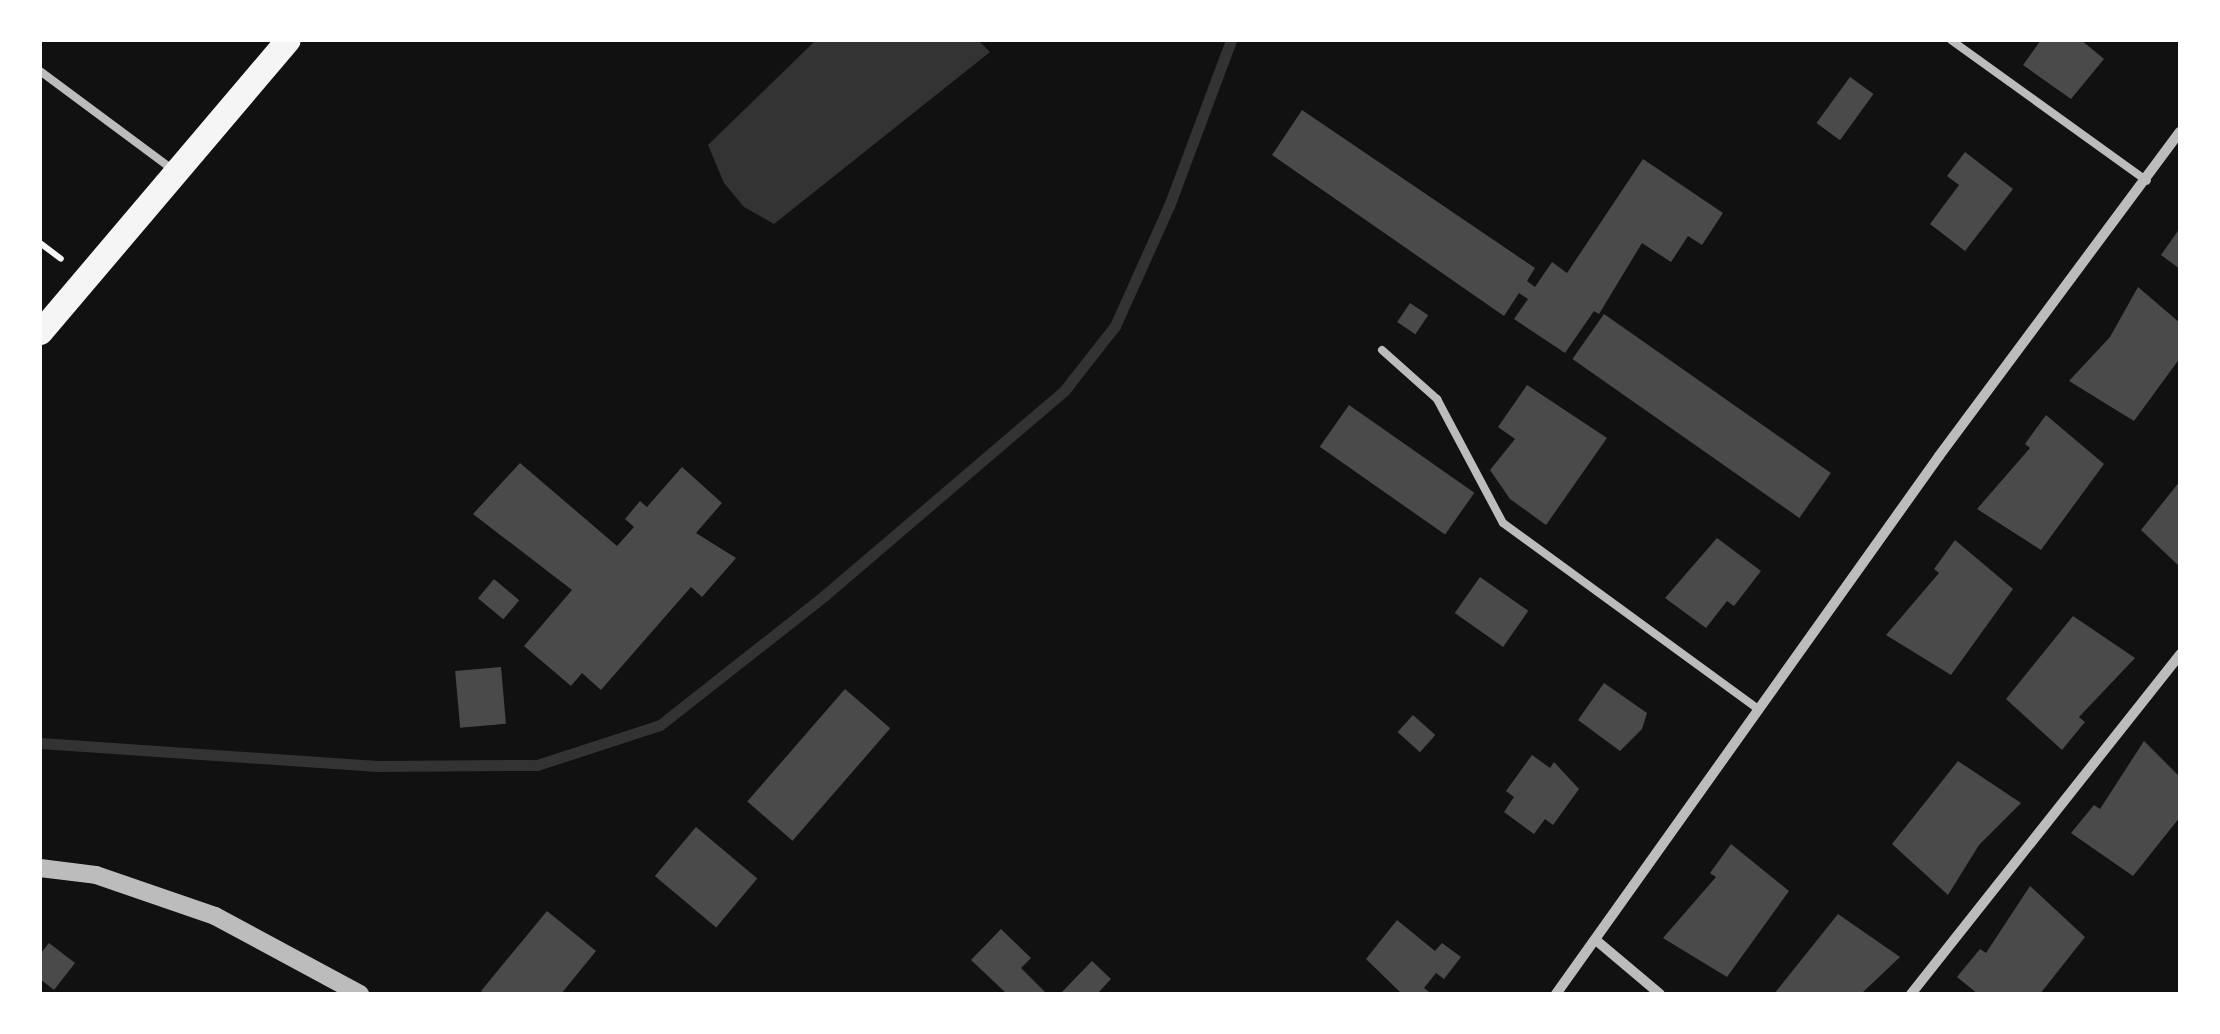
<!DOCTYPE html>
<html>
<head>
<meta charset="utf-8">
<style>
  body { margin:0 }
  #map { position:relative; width:2220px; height:1034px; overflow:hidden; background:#111; font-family:"Source Sans 3",sans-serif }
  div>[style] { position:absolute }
  .water>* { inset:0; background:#333 }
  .stream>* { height:11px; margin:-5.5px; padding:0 5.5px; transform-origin:5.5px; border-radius:5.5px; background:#333 }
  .building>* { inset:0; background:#4a4a4a; transform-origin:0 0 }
  .path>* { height:6px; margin:-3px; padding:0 3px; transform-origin:3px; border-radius:3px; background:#f5f5f5 }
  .service>* { height:8px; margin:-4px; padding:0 4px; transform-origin:4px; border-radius:4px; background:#bcbcbc }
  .minor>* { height:10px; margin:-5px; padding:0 5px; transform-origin:5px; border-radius:5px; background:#bcbcbc }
  .tertiary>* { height:18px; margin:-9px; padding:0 9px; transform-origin:9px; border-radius:9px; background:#bcbcbc }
  .primary>* { height:25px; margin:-12.5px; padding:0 12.5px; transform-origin:12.5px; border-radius:12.5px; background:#f5f5f5 }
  span { translate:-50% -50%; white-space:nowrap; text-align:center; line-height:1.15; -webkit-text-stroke:8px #fff; paint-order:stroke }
  .frame { position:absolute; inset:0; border:42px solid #fff; pointer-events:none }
</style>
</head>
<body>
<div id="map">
  <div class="water">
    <i style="clip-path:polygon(816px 40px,978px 40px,990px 52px,774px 224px,744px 207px,724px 183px,708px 145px)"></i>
  </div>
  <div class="stream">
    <i style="left:40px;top:743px;width:338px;rotate:3.9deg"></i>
    <i style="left:377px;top:766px;width:160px;rotate:-0.4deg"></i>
    <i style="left:537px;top:765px;width:129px;rotate:-18deg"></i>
    <i style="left:660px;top:725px;width:210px;rotate:-38.2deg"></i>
    <i style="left:825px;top:595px;width:314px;rotate:-40.5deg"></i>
    <i style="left:1064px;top:391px;width:83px;rotate:-51.9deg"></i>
    <i style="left:1115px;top:326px;width:132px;rotate:-65.8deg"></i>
    <i style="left:1169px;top:206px;width:177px;rotate:-69.5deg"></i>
  </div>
  <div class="building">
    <i style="clip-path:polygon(2041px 40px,2081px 40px,2104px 59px,2071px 99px,2023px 65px)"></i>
    <i style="left:1850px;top:77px;width:29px;height:57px;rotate:36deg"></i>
    <i style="clip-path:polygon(1302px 110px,1535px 268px,1527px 281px,1535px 287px,1552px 262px,1567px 273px,1643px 159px,1723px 213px,1702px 245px,1688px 236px,1671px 262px,1642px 243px,1599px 314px,1594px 311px,1565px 353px,1514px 319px,1528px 299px,1519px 293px,1504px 316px,1272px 155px)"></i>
    <i style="clip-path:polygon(1965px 152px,2013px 189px,1965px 251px,1930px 224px,1959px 185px,1947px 176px)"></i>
    <i style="clip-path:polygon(2180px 228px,2180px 269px,2161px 255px)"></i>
    <i style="clip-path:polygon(2138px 287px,2180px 323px,2180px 358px,2134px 421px,2069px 381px,2110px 337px)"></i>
    <i style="left:1410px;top:303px;width:22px;height:23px;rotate:34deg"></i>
    <i style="left:1604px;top:314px;width:277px;height:55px;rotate:35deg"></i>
    <i style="clip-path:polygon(1527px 385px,1607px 438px,1546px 525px,1510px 499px,1490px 470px,1515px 439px,1498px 427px)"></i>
    <i style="left:1349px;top:405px;width:153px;height:51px;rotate:35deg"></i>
    <i style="clip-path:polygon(2046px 415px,2104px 464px,2041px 550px,1977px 509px,2030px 448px,2025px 444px)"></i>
    <i style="clip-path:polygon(520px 463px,617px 546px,634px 527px,625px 519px,640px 501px,647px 507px,682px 467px,722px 503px,696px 533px,736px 558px,702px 597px,691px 587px,601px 690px,582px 673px,571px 686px,524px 646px,572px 590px,473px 514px)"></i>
    <i style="clip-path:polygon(2180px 481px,2180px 567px,2141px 530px)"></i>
    <i style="clip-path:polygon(1717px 538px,1761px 571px,1734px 606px,1727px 601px,1706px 628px,1665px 598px)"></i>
    <i style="clip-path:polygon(1955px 540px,2013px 589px,1951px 675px,1886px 635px,1939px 573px,1934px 569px)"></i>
    <i style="left:1480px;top:577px;width:59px;height:44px;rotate:35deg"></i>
    <i style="left:494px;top:579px;width:33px;height:25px;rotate:40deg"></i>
    <i style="clip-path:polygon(2073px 616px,2135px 658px,2079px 717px,2085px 722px,2062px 750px,2006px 699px)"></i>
    <i style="left:501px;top:667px;width:57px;height:46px;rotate:85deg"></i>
    <i style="clip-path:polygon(1604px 683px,1647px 713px,1642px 729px,1620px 751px,1578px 720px)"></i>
    <i style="left:845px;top:689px;width:60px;height:149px;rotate:41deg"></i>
    <i style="left:1413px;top:715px;width:30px;height:23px;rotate:42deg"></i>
    <i style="clip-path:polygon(2144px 741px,2180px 777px,2180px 817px,2133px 876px,2071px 833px,2094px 805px,2100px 809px)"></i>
    <i style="clip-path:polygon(1532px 755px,1550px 768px,1554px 762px,1579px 789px,1553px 825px,1545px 819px,1534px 834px,1504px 812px,1514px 797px,1506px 791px)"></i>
    <i style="clip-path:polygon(1958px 761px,2021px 803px,1979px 845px,1948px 895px,1892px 844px)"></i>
    <i style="left:696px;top:827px;width:80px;height:64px;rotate:40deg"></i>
    <i style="clip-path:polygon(1731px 844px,1789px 891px,1727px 977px,1663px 938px,1716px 877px,1710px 873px)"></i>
    <i style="clip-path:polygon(2030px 886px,2085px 937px,2040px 994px,1978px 994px,1957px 977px,1980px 949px,1986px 953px)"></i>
    <i style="clip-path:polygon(547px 911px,596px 951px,561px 994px,485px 994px,481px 991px)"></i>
    <i style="clip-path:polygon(1838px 914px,1900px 957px,1861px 994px,1774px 994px)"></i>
    <i style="clip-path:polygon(1397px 920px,1435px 951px,1442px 943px,1461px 957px,1444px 979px,1436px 973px,1424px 988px,1432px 994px,1402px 994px,1366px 959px)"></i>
    <i style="clip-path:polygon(1001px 929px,1031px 958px,1021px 968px,1047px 994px,1007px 994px,971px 960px)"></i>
    <i style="clip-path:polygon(49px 943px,75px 963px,54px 990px,40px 979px,40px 954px)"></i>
    <i style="clip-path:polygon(1092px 961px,1111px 979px,1097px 994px,1060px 994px)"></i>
  </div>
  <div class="path">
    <i style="left:40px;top:243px;width:26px;rotate:37deg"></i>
  </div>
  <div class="service">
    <i style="left:1951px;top:40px;width:241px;rotate:35.7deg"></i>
    <i style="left:40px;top:71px;width:164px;rotate:36.6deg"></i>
    <i style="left:1382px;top:350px;width:74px;rotate:41.7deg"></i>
    <i style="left:1437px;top:399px;width:140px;rotate:62deg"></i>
    <i style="left:1503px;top:523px;width:317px;rotate:36.1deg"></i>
  </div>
  <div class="minor">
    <i style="left:1597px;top:941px;width:82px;rotate:40.1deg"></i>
    <i style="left:1556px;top:994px;width:660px;rotate:-54.55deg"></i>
    <i style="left:1939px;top:456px;width:404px;rotate:-53.4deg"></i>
    <i style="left:1911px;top:994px;width:434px;rotate:-51.6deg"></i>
  </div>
  <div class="tertiary">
    <i style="left:40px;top:868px;width:56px;rotate:7.1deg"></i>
    <i style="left:96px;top:875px;width:126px;rotate:19deg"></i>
    <i style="left:215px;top:916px;width:165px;rotate:28.3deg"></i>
  </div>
  <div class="primary">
    <i style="left:40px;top:332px;width:383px;rotate:-49.7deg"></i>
  </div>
  <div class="frame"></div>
</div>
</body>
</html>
